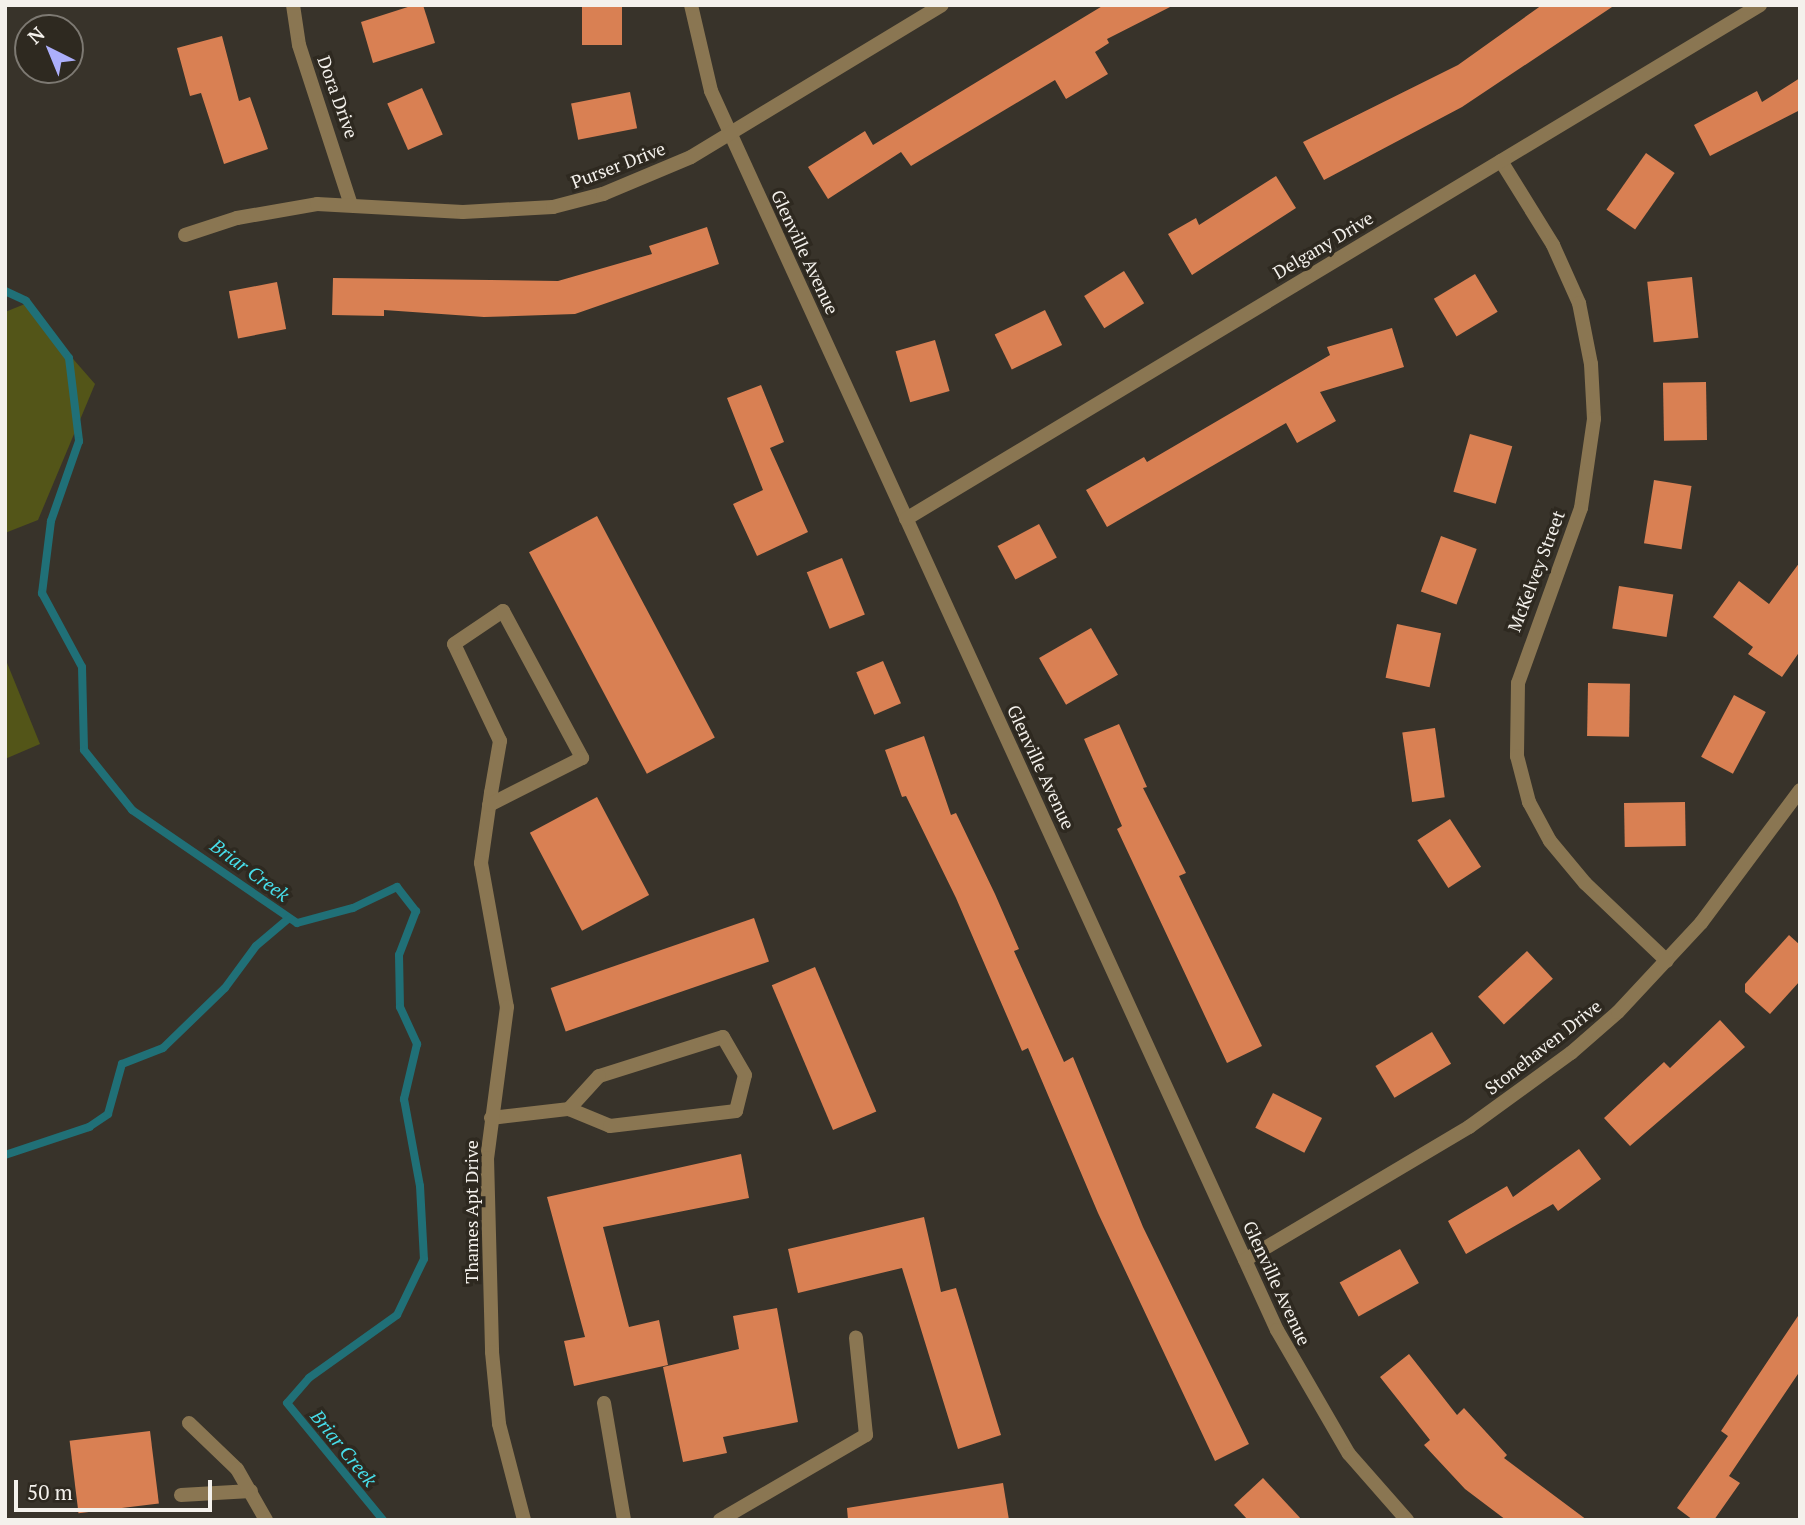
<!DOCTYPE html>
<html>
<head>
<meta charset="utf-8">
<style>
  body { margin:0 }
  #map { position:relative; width:1805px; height:1525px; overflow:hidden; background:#38332a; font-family:"PT Serif",serif }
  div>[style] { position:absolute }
  .green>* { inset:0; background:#535518 }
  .stream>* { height:8px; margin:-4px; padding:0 4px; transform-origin:4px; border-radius:4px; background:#207077 }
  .building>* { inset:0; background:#d98053; transform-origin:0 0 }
  .lane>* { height:14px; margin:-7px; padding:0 7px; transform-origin:7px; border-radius:7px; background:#8a7652 }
  .street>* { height:14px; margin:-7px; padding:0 7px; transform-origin:7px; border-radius:7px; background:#8a7652 }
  span { translate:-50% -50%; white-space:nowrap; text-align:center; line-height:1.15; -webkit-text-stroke:7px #2e2920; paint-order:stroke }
  .street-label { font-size:18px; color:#f4f1ec }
  .water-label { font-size:19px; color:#47deea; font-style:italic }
  .frame { position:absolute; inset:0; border:7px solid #f4f1ec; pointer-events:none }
  .north { position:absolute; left:14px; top:14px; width:70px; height:70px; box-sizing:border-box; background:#2e2920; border:2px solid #7d7972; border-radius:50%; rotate:317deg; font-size:19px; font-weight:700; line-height:28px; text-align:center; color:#f4f1ec }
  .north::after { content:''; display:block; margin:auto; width:24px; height:32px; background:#acaffb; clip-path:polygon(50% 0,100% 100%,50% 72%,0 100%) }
  .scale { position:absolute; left:14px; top:1480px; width:198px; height:32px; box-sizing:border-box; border:4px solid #f4f1ec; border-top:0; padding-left:9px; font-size:21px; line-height:24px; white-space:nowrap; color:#f4f1ec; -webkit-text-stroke:5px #2e2920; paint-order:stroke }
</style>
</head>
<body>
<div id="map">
  <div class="green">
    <i style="clip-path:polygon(25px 304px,95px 384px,38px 520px,5px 533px,5px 312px)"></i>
    <i style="clip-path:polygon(5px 658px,40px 744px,5px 759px)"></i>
  </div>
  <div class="stream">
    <i style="left:5px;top:291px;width:23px;rotate:25deg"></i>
    <i style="left:26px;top:301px;width:71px;rotate:53deg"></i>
    <i style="left:69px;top:358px;width:84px;rotate:83.1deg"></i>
    <i style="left:79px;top:441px;width:85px;rotate:109.3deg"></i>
    <i style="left:51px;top:521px;width:73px;rotate:97.1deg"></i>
    <i style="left:42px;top:593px;width:84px;rotate:61.6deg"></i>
    <i style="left:82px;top:667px;width:83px;rotate:88.6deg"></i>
    <i style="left:84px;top:750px;width:77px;rotate:51.3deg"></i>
    <i style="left:132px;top:810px;width:200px;rotate:34.4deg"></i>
    <i style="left:297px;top:923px;width:58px;rotate:-15deg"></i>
    <i style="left:353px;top:908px;width:49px;rotate:-25.5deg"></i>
    <i style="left:397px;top:887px;width:31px;rotate:52deg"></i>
    <i style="left:416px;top:911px;width:47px;rotate:111.1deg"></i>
    <i style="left:399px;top:955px;width:52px;rotate:88.9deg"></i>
    <i style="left:400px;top:1007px;width:41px;rotate:65.3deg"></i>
    <i style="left:417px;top:1044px;width:57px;rotate:103.3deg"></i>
    <i style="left:404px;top:1099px;width:88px;rotate:79.6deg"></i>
    <i style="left:420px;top:1186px;width:73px;rotate:86.9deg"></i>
    <i style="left:424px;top:1259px;width:62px;rotate:115.7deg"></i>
    <i style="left:397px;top:1315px;width:108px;rotate:144.4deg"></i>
    <i style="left:309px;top:1378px;width:33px;rotate:131deg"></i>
    <i style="left:287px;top:1403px;width:151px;rotate:50.6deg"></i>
    <i style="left:5px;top:1155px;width:89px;rotate:-18.4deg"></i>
    <i style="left:89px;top:1127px;width:23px;rotate:-34deg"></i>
    <i style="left:108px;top:1114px;width:52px;rotate:-74.4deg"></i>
    <i style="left:122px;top:1064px;width:44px;rotate:-21.3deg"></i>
    <i style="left:163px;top:1048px;width:86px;rotate:-44.1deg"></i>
    <i style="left:225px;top:988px;width:52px;rotate:-53.6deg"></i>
    <i style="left:256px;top:946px;width:43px;rotate:-40.3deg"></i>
  </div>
  <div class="building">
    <i style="clip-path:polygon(414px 5px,423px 5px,435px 43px,373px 63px,361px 22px)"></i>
    <i style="left:582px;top:5px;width:40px;height:40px"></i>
    <i style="clip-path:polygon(1104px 5px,1174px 5px,1107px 39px,1109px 43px,1095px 52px,1108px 74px,1066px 99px,1055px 80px,911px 166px,901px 152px,828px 199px,808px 167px,865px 131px,873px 145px)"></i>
    <i style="clip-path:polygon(1542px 5px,1615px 5px,1462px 107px,1324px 180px,1303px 142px,1458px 65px)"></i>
    <i style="clip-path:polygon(222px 36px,239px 101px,250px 97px,268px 149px,224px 164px,201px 93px,190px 96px,177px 48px)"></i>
    <i style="clip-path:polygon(1800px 78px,1800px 110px,1710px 156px,1694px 125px,1757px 91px,1762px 102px)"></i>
    <i style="left:422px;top:88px;width:51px;height:38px;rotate:66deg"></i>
    <i style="left:630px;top:92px;width:37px;height:60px;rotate:79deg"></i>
    <i style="left:1646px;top:153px;width:35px;height:69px;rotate:35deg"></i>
    <i style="clip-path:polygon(1276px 176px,1296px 208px,1192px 275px,1168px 234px,1196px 218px,1199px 225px)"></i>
    <i style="clip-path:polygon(707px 227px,719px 264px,575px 314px,484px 317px,384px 310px,384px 316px,332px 315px,333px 278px,558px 281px,652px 254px,649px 246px)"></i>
    <i style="left:1124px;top:271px;width:38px;height:47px;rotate:58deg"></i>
    <i style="left:1475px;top:274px;width:44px;height:48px;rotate:59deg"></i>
    <i style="left:1692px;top:277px;width:61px;height:45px;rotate:84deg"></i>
    <i style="left:277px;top:282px;width:48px;height:49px;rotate:79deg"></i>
    <i style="left:1045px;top:310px;width:39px;height:56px;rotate:64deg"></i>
    <i style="clip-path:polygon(1392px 328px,1404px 367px,1320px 392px,1336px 421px,1297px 443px,1286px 423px,1107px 527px,1086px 490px,1144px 457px,1147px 462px,1330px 355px,1327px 347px)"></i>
    <i style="left:935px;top:340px;width:53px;height:41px;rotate:74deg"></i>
    <i style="left:1706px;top:382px;width:58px;height:43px;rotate:89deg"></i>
    <i style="clip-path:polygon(761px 385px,784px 442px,770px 448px,808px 532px,757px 556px,733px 504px,763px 490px,727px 398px)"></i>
    <i style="left:1470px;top:434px;width:44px;height:60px;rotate:16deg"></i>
    <i style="left:1654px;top:480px;width:38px;height:64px;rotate:9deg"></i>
    <i style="left:597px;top:516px;width:251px;height:77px;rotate:62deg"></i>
    <i style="left:1039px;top:524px;width:38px;height:47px;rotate:62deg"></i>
    <i style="left:1441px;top:536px;width:38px;height:59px;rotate:20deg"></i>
    <i style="left:842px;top:558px;width:61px;height:38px;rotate:68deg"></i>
    <i style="clip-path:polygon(1800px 562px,1800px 651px,1782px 677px,1748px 654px,1753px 647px,1713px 617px,1739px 581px,1769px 604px)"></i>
    <i style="left:1619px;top:586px;width:55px;height:43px;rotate:9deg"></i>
    <i style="left:1397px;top:624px;width:45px;height:55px;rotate:12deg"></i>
    <i style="left:1091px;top:628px;width:54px;height:60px;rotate:60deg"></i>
    <i style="left:883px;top:661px;width:46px;height:29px;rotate:67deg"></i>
    <i style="left:1588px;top:683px;width:42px;height:53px;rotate:1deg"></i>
    <i style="left:1734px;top:695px;width:36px;height:70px;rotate:28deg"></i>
    <i style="clip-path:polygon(1119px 724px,1147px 787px,1143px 788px,1186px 873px,1179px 876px,1262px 1046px,1227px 1063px,1117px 829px,1122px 826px,1084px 739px)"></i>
    <i style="left:1435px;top:728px;width:70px;height:33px;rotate:82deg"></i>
    <i style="clip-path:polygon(924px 736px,951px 815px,956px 813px,995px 894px,1019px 949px,1014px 951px,1064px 1062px,1073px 1057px,1143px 1227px,1249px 1444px,1215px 1461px,1098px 1213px,1028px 1048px,1022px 1051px,956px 898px,906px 796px,902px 797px,885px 750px)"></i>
    <i style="left:597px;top:797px;width:111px;height:76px;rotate:62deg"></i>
    <i style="left:1685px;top:802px;width:44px;height:61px;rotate:89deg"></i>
    <i style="left:1450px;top:819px;width:57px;height:39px;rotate:57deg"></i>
    <i style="left:754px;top:918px;width:46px;height:215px;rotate:71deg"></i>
    <i style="clip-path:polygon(1789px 935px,1800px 945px,1800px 981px,1770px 1014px,1745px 992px,1745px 984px)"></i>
    <i style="left:1527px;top:951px;width:38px;height:67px;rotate:47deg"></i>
    <i style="left:815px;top:967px;width:157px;height:47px;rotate:67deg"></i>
    <i style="clip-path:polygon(1720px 1020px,1745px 1047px,1630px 1146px,1604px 1118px,1664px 1062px,1670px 1068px)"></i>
    <i style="left:1432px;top:1032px;width:37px;height:66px;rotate:59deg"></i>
    <i style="left:1273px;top:1093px;width:55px;height:39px;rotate:27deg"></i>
    <i style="clip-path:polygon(1579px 1149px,1601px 1179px,1558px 1211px,1553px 1204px,1466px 1254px,1448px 1221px,1507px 1186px,1513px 1197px)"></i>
    <i style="clip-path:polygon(741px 1154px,749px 1198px,603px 1227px,629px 1327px,659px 1320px,668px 1365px,574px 1386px,564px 1341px,585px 1337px,547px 1197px)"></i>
    <i style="clip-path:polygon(924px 1217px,941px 1292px,956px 1288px,1001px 1435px,958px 1449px,902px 1268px,798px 1293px,788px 1249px)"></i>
    <i style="left:1400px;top:1249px;width:39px;height:69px;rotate:61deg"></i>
    <i style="clip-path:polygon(777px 1308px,798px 1422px,723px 1437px,727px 1453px,683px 1462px,663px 1367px,739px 1349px,733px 1316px)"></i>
    <i style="clip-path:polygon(1800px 1313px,1800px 1371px,1729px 1476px,1740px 1483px,1714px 1520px,1693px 1520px,1677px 1508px,1728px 1436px,1721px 1431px)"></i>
    <i style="clip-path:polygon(1409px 1354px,1457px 1415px,1464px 1408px,1507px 1455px,1504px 1458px,1587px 1520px,1506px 1520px,1465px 1489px,1424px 1445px,1430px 1440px,1380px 1377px)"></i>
    <i style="left:150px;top:1431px;width:73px;height:81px;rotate:83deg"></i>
    <i style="clip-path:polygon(1263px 1478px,1302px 1520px,1248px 1520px,1234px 1505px)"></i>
    <i style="clip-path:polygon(1003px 1483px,1009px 1520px,848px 1520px,847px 1508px)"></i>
  </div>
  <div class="lane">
    <i style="left:481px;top:863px;width:71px;rotate:-81.9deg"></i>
    <i style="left:491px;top:793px;width:53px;rotate:-80.2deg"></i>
    <i style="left:500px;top:741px;width:107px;rotate:-115.4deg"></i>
    <i style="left:454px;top:644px;width:59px;rotate:-34deg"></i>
    <i style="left:503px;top:611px;width:167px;rotate:61.7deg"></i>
    <i style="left:582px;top:758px;width:104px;rotate:153.2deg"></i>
    <i style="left:491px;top:1118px;width:79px;rotate:-6.6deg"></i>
    <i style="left:569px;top:1109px;width:44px;rotate:22.5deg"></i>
    <i style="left:610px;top:1126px;width:127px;rotate:-6.8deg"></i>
    <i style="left:736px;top:1111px;width:37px;rotate:-76deg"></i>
    <i style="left:745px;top:1075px;width:44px;rotate:-120.1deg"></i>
    <i style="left:723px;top:1037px;width:130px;rotate:162.5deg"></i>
    <i style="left:599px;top:1076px;width:45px;rotate:132.3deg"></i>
    <i style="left:604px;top:1403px;width:119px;rotate:80.3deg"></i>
    <i style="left:181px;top:1495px;width:70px;rotate:-3.3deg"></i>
    <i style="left:720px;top:1520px;width:169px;rotate:-30.2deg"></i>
    <i style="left:866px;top:1435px;width:98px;rotate:-95.9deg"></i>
  </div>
  <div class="street">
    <i style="left:293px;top:5px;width:40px;rotate:81.5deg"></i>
    <i style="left:299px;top:45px;width:165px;rotate:72deg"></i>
    <i style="left:691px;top:5px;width:88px;rotate:76.9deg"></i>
    <i style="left:711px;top:91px;width:1362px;rotate:65.45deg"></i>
    <i style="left:1277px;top:1330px;width:143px;rotate:59.9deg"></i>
    <i style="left:1349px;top:1454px;width:88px;rotate:48.7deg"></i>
    <i style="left:1501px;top:161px;width:99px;rotate:58.2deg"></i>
    <i style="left:1553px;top:245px;width:64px;rotate:65.9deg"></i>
    <i style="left:1579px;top:303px;width:62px;rotate:78.9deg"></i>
    <i style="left:1591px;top:364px;width:55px;rotate:86.9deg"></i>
    <i style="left:1594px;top:419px;width:90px;rotate:98.3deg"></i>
    <i style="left:1581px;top:508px;width:186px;rotate:109.8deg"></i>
    <i style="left:1518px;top:683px;width:73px;rotate:90.8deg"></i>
    <i style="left:1517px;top:756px;width:48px;rotate:75.4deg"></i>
    <i style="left:1529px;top:802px;width:44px;rotate:61.7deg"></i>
    <i style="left:1550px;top:841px;width:55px;rotate:50.2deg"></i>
    <i style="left:1585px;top:883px;width:113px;rotate:43.6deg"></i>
    <i style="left:185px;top:235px;width:55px;rotate:-18.1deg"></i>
    <i style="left:237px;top:218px;width:81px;rotate:-9.9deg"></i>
    <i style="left:317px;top:204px;width:146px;rotate:3.1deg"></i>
    <i style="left:463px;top:212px;width:90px;rotate:-3.2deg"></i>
    <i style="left:553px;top:207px;width:52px;rotate:-14.6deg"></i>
    <i style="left:603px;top:194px;width:95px;rotate:-22.8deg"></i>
    <i style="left:691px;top:157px;width:293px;rotate:-31.2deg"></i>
    <i style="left:906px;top:519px;width:997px;rotate:-31.04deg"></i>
    <i style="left:481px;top:863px;width:146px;rotate:79.8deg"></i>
    <i style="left:507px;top:1007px;width:152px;rotate:97.5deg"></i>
    <i style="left:487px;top:1158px;width:194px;rotate:88.5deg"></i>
    <i style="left:492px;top:1352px;width:72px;rotate:84.4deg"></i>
    <i style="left:499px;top:1424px;width:99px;rotate:75.4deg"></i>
    <i style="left:1245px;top:1260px;width:261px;rotate:-30.7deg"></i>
    <i style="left:1469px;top:1127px;width:126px;rotate:-36deg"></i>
    <i style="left:1571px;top:1053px;width:62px;rotate:-41.1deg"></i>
    <i style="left:1618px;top:1012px;width:122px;rotate:-47deg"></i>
    <i style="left:1701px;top:923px;width:166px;rotate:-53.3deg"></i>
    <i style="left:189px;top:1423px;width:66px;rotate:43.8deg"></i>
    <i style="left:237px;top:1469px;width:59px;rotate:60.4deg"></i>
  </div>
  <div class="street-label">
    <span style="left:338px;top:97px;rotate:70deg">Dora Drive</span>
    <span style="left:618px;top:165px;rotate:-21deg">Purser Drive</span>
    <span style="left:1323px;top:245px;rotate:-31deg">Delgany Drive</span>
    <span style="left:805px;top:252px;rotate:65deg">Glenville Avenue</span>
    <span style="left:1536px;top:571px;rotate:-69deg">McKelvey Street</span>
    <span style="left:1041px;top:767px;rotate:65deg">Glenville Avenue</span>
    <span style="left:1543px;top:1047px;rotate:-38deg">Stonehaven Drive</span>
    <span style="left:471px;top:1212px;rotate:-90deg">Thames Apt Drive</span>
    <span style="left:1277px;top:1283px;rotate:65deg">Glenville Avenue</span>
  </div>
  <div class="water-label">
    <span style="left:250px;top:870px;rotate:36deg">Briar Creek</span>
    <span style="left:344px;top:1448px;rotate:51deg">Briar Creek</span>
  </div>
  <div class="frame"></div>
  <div class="north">N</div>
  <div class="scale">50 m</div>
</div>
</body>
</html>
